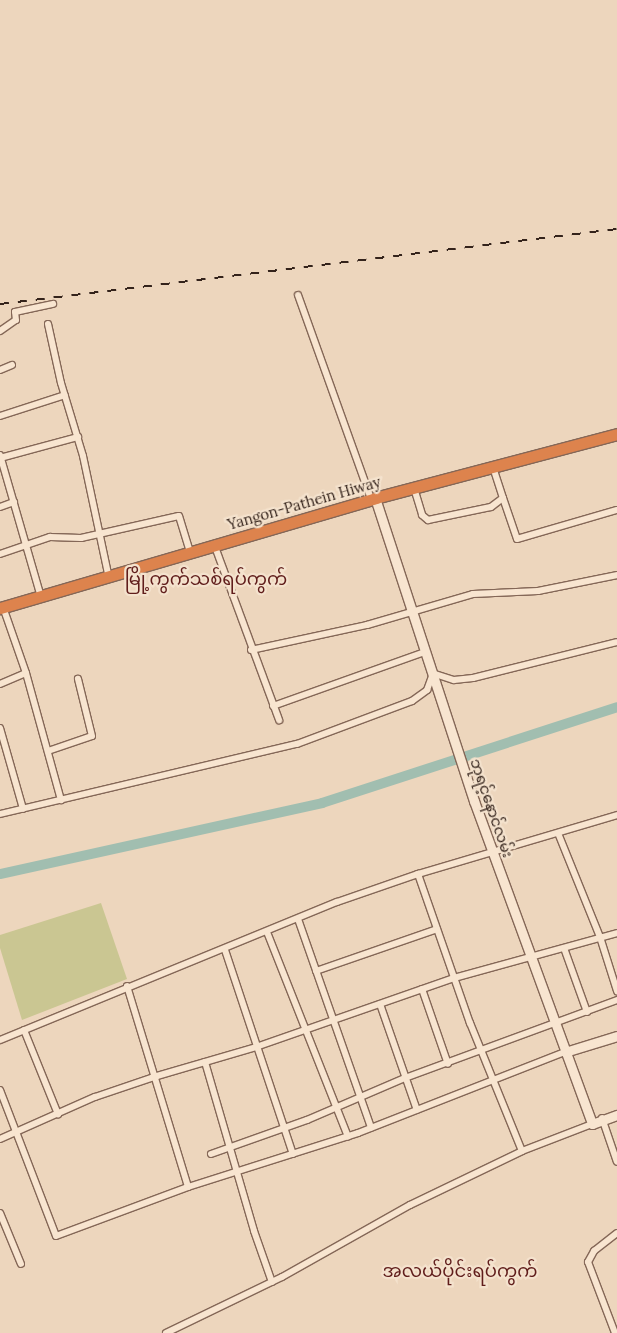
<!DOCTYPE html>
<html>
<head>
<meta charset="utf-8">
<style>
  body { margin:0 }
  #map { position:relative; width:617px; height:1333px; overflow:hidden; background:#edd6bd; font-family:Lora,"Noto Sans Myanmar",serif }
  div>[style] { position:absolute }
  .green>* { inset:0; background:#cac692 }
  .river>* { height:10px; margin:-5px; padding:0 5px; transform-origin:5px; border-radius:5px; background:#a1beb0 }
  .roads { filter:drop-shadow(1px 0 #846757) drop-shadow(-1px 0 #846757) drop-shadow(0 1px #846757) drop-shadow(0 -1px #846757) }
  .street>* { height:6px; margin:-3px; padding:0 3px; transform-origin:3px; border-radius:3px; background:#f8e5d0 }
  .secondary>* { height:9px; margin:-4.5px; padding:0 4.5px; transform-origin:4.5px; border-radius:4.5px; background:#f8e5d0 }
  .highway>* { height:11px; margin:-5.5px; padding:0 5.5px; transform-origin:5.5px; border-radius:5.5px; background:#dd834d }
  .rail>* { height:2px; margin-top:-1px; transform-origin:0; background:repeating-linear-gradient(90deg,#34231b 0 9px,transparent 0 18px) }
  span { translate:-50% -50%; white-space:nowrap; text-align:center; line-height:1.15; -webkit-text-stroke:4.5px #f4e2cd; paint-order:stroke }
  .street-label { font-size:15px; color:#34231b }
  .quarter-label { font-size:18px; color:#601d1b }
</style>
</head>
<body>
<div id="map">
  <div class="green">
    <i style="clip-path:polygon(101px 903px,127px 979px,22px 1020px,0 948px,0 935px)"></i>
  </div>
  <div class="river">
    <i style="left:0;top:874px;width:330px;rotate:-12.4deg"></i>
    <i style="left:322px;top:803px;width:310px;rotate:-18deg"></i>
  </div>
  <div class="roads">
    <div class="street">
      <i style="left:298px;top:295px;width:217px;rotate:70.3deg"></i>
      <i style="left:48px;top:324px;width:60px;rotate:77.6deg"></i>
      <i style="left:61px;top:383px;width:76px;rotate:73.2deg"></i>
      <i style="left:83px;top:456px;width:121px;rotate:78deg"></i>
      <i style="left:0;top:331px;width:19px;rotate:-35deg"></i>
      <i style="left:16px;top:320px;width:8px;rotate:-97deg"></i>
      <i style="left:15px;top:312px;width:39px;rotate:-12deg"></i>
      <i style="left:0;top:370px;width:13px;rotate:-23deg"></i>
      <i style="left:0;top:416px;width:68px;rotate:-17.9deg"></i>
      <i style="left:0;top:455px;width:145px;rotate:73.9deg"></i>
      <i style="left:0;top:458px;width:81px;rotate:-15.1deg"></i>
      <i style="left:414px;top:488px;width:28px;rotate:73deg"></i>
      <i style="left:422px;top:515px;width:8px;rotate:40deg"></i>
      <i style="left:428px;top:520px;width:64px;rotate:-11.7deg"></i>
      <i style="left:491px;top:507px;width:15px;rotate:-37deg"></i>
      <i style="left:503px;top:498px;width:33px;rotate:-108deg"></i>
      <i style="left:503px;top:498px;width:43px;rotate:71.1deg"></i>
      <i style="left:517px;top:539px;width:104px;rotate:-16.2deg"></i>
      <i style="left:0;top:507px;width:15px;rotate:-20deg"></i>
      <i style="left:214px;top:544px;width:188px;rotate:69.7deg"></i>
      <i style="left:0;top:554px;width:53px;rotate:-18.8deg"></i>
      <i style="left:50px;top:537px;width:31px;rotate:2deg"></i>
      <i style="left:81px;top:538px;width:100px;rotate:-12.7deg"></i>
      <i style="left:179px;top:516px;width:37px;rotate:73deg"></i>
      <i style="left:3px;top:607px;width:70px;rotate:70.8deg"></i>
      <i style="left:26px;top:673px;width:132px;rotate:74.6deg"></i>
      <i style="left:251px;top:650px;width:119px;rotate:-12.2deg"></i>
      <i style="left:367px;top:625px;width:110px;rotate:-16.3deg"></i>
      <i style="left:473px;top:594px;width:65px;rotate:-2.6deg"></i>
      <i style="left:538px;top:591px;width:81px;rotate:-11.4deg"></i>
      <i style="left:432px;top:673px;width:23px;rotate:18deg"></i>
      <i style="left:454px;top:680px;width:19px;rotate:-6deg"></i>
      <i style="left:473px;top:678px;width:148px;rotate:-14deg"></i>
      <i style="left:0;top:684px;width:28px;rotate:-23deg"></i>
      <i style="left:273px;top:706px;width:161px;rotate:-19.6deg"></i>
      <i style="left:0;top:728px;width:84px;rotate:74.1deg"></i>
      <i style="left:48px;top:751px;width:46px;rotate:-18.8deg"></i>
      <i style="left:92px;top:736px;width:59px;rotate:-103.8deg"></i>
      <i style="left:0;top:814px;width:305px;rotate:-13.3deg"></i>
      <i style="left:297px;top:744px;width:123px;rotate:-20.5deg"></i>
      <i style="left:412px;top:701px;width:19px;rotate:-36deg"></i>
      <i style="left:427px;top:690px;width:15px;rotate:-70deg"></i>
      <i style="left:558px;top:833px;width:112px;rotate:68deg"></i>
      <i style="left:600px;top:937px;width:57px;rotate:72.5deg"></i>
      <i style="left:418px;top:874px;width:158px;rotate:70.8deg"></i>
      <i style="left:470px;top:1023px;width:138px;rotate:67.9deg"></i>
      <i style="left:298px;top:919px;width:221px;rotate:70.7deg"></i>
      <i style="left:267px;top:932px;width:220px;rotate:68.4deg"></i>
      <i style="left:564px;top:948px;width:68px;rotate:70.2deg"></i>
      <i style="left:225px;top:950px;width:215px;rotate:71.6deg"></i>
      <i style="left:316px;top:971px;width:128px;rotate:-19.1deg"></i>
      <i style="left:127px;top:986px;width:210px;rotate:73.1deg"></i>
      <i style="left:422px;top:989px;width:79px;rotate:70.9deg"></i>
      <i style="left:380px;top:1004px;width:112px;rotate:70.8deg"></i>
      <i style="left:24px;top:1030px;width:91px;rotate:68deg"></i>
      <i style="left:0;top:1040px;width:364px;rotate:-22.3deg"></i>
      <i style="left:337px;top:902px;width:86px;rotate:-19.1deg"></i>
      <i style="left:418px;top:874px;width:208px;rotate:-16.5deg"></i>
      <i style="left:205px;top:1062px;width:176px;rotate:73.8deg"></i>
      <i style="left:254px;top:1231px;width:54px;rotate:70.6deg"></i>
      <i style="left:0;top:1090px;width:156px;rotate:69deg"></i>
      <i style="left:56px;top:1236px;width:141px;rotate:-20.4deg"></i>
      <i style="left:188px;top:1187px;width:178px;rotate:-17.6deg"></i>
      <i style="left:358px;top:1133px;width:222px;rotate:-21.4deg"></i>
      <i style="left:602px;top:1118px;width:46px;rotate:71.2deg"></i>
      <i style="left:0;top:1139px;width:104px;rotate:-23.9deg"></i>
      <i style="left:95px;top:1097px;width:65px;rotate:-18.7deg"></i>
      <i style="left:157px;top:1076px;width:103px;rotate:-16.3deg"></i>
      <i style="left:256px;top:1047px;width:210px;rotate:-19.2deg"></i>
      <i style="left:454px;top:978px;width:169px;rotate:-15.4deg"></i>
      <i style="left:211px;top:1154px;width:102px;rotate:-19.5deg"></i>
      <i style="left:307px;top:1120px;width:107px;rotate:-23.2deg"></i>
      <i style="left:405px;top:1078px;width:226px;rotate:-20.2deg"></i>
      <i style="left:0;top:1213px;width:55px;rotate:67.6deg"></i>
      <i style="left:166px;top:1333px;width:129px;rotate:-25.8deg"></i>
      <i style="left:282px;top:1277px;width:147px;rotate:-29.4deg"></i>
      <i style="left:410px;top:1205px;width:124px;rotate:-25.7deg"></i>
      <i style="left:522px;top:1151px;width:75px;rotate:-21.1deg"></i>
      <i style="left:615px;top:1333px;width:76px;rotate:-110.8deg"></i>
      <i style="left:588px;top:1262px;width:13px;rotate:-61deg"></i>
      <i style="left:594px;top:1251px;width:29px;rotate:-38deg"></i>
    </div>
    <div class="secondary">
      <i style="left:375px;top:498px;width:319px;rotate:71.9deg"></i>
      <i style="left:474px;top:801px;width:344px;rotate:69.9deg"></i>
      <i style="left:592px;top:1124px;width:27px;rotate:-20deg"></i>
      <i style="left:565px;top:1052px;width:54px;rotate:-17.1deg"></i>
    </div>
    <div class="highway">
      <i style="left:0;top:608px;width:391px;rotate:-16.3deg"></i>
      <i style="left:375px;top:498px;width:250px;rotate:-14.8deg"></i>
    </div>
  </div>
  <div class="rail">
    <i style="left:0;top:304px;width:622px;rotate:-6.93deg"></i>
  </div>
  <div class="street-label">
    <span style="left:304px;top:503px;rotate:-16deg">Yangon-Pathein Hiway</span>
    <span style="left:492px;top:808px;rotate:71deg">ဘုရင့်နောင်လမ်း</span>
  </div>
  <div class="quarter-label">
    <span style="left:206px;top:579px">မြို့ကွက်သစ်ရပ်ကွက်</span>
    <span style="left:460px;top:1271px">အလယ်ပိုင်းရပ်ကွက်</span>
  </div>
</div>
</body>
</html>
